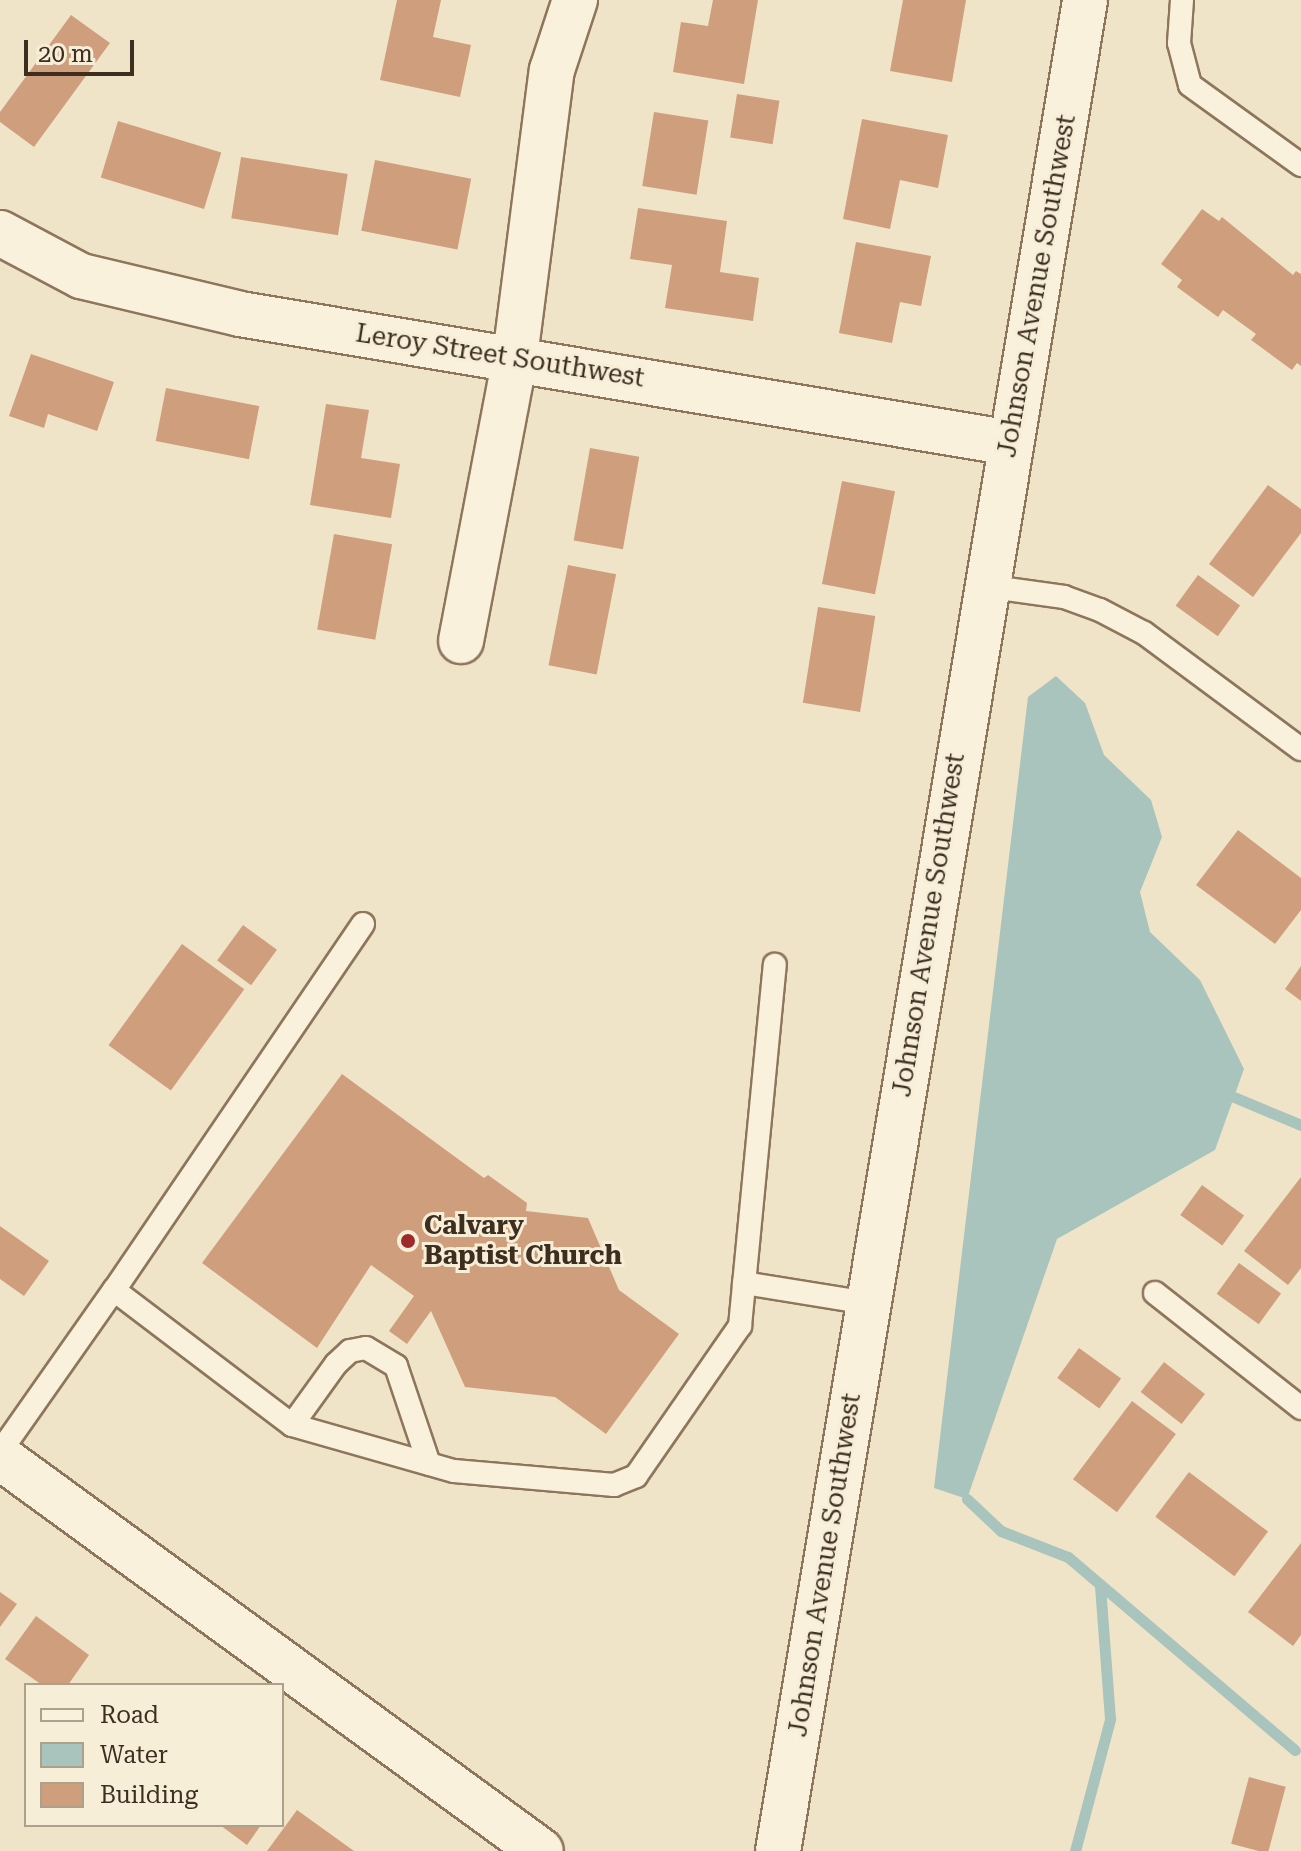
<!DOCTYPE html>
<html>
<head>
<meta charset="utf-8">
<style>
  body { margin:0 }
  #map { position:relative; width:1301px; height:1851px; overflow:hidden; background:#f0e4c8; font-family:"Roboto Serif",serif }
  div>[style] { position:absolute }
  .water>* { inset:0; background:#a9c4bc }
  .stream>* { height:11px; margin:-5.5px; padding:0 5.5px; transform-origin:5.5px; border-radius:5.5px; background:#a9c4bc }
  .building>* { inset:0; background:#cf9f7d; transform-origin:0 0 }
  .roads { filter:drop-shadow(2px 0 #8d765c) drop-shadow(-2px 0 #8d765c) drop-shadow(0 2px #8d765c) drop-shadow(0 -2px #8d765c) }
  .lane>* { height:22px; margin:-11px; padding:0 11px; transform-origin:11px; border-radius:11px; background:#faf1dc }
  .street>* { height:44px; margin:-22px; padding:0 22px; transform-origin:22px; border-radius:22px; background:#faf1dc }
  .secondary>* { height:44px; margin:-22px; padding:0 22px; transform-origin:22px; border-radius:22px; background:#faf1dc }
  .dots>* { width:22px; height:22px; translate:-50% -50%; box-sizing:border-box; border:4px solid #f7eed8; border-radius:50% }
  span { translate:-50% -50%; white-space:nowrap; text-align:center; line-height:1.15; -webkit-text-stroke:6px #f7eed8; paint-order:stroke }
  .street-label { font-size:26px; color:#3d2e20 }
  .poi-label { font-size:26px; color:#3d2e20; font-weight:700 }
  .left { translate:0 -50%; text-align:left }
  .legend { position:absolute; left:24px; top:1683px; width:260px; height:144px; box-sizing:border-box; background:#f7eed8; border:2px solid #ada18e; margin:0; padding:10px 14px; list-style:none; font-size:24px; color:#3d2e20 }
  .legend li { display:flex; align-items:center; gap:16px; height:40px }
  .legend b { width:40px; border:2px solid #ada18e }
  .scale { position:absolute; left:24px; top:40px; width:110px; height:36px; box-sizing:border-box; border:4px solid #3d2e20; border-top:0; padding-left:10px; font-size:24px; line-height:28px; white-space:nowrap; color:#3d2e20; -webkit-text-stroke:6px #f7eed8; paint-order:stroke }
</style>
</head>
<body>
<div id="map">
  <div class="water">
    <i style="clip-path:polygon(1056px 676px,1085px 703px,1104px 755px,1151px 800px,1162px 837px,1140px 892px,1150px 932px,1200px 980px,1244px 1069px,1215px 1150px,1057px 1239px,967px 1499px,934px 1488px,1028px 697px)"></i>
  </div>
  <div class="stream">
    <i style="left:1234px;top:1097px;width:73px;rotate:22.7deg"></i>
    <i style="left:967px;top:1499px;width:47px;rotate:43.3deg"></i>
    <i style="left:1001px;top:1531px;width:72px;rotate:21.2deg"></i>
    <i style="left:1068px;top:1557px;width:298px;rotate:40.4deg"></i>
    <i style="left:1075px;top:1851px;width:137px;rotate:-75.1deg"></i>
    <i style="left:1110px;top:1719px;width:134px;rotate:-94.3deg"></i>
  </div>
  <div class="building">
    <i style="clip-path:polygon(397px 0,441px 0,433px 37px,471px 45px,460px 97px,380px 80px)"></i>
    <i style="clip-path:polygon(713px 0,758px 0,744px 84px,673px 72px,681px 22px,708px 26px)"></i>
    <i style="clip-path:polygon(903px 0,966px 0,952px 82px,890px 71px)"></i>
    <i style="clip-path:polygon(71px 15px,110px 43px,34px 147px,0 122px,0 112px)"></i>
    <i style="left:737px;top:94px;width:43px;height:44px;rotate:9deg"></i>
    <i style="left:654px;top:112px;width:55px;height:75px;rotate:9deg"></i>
    <i style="clip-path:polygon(862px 119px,948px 135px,938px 188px,900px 180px,890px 229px,843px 219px)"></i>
    <i style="left:118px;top:121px;width:108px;height:59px;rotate:17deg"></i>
    <i style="left:241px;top:157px;width:108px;height:62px;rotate:9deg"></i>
    <i style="left:375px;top:160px;width:98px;height:72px;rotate:11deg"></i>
    <i style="clip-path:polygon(638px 208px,727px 221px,720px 272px,759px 278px,753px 321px,665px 308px,672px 265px,630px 259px)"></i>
    <i style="clip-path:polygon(1202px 209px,1219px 221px,1222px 217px,1293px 275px,1296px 271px,1301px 274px,1301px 366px,1297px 363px,1292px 370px,1251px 340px,1256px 334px,1223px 310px,1218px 317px,1177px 287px,1182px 280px,1161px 264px)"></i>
    <i style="clip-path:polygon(856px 242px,931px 256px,921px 306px,900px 302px,892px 343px,839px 333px)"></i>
    <i style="clip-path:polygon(31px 354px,114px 382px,97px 431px,48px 414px,44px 428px,9px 416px)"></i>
    <i style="left:166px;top:388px;width:95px;height:54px;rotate:11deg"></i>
    <i style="clip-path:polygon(326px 404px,369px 410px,361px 458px,400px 464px,391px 518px,310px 505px)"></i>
    <i style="left:590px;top:448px;width:50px;height:94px;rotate:10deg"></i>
    <i style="left:842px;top:481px;width:54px;height:105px;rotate:11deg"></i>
    <i style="clip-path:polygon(1268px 485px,1301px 509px,1301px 533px,1253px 597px,1209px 564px)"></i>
    <i style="left:334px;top:534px;width:59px;height:97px;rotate:10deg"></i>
    <i style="left:568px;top:565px;width:49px;height:102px;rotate:11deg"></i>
    <i style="left:1198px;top:575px;width:52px;height:38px;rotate:36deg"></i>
    <i style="left:818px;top:607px;width:58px;height:97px;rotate:9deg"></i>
    <i style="clip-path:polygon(1238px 830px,1301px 878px,1301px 910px,1275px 944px,1196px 885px)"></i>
    <i style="left:243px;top:925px;width:42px;height:44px;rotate:36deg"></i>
    <i style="left:182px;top:944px;width:77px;height:125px;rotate:36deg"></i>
    <i style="clip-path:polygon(1301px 966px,1301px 1001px,1285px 989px)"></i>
    <i style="clip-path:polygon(342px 1074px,484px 1178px,488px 1175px,527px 1203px,526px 1211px,588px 1218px,619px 1290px,679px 1334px,606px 1434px,555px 1397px,465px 1387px,431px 1311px,407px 1344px,389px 1331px,414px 1296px,371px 1265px,317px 1348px,202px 1263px)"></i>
    <i style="clip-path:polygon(1301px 1177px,1301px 1268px,1288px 1285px,1244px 1251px)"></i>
    <i style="left:1202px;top:1185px;width:52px;height:37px;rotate:36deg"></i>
    <i style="clip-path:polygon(0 1226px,49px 1261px,24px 1296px,0 1279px)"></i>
    <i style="left:1239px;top:1263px;width:52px;height:38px;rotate:36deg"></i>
    <i style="left:1079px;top:1348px;width:52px;height:37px;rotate:36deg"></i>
    <i style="left:1164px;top:1362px;width:52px;height:38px;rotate:38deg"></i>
    <i style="left:1132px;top:1401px;width:55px;height:98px;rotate:37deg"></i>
    <i style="left:1189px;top:1472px;width:99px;height:56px;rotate:37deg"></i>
    <i style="clip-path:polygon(1301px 1543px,1301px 1635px,1293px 1646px,1248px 1612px)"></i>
    <i style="clip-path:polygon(0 1592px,17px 1604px,0 1627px)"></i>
    <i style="clip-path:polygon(36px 1616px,89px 1655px,68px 1685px,42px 1685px,5px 1659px)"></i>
    <i style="left:1249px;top:1777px;width:38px;height:69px;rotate:15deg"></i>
    <i style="clip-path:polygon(297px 1810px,354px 1851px,267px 1851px)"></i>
    <i style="clip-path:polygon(220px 1825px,261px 1825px,247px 1845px)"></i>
  </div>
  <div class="roads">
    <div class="lane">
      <i style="left:1182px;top:0;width:43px;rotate:94deg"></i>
      <i style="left:1179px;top:43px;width:43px;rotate:75.3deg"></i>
      <i style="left:1190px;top:85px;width:137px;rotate:35.8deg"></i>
      <i style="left:985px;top:586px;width:80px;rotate:7.9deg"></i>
      <i style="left:1064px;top:597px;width:38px;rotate:20deg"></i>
      <i style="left:1100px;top:610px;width:50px;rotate:27.6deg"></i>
      <i style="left:1144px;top:633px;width:195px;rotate:36.5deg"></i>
      <i style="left:363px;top:924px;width:443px;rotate:124.2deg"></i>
      <i style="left:114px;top:1290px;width:223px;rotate:37.2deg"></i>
      <i style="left:292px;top:1425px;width:168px;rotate:15.9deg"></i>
      <i style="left:454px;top:1471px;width:161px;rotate:5deg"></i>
      <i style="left:614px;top:1485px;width:24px;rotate:-22deg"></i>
      <i style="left:636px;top:1476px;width:183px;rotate:-55.3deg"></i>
      <i style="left:740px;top:1326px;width:363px;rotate:-84.5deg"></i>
      <i style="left:744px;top:1283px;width:126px;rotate:9.2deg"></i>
      <i style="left:1155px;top:1293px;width:186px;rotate:38.2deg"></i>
      <i style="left:292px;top:1425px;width:75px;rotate:-54.2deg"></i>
      <i style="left:336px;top:1364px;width:19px;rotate:-43deg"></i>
      <i style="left:350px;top:1351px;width:16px;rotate:-11deg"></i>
      <i style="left:366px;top:1348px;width:35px;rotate:31deg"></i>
      <i style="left:396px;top:1366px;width:103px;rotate:71.4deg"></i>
      <i style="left:0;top:1452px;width:198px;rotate:-54.9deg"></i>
    </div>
    <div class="street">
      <i style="left:0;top:233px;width:92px;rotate:28deg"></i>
      <i style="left:81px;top:276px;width:163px;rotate:13.4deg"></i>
      <i style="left:240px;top:314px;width:782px;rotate:9.5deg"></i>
      <i style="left:461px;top:641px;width:289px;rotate:-79.2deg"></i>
      <i style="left:515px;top:357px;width:289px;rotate:-82.7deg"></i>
      <i style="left:552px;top:70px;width:74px;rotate:-71.8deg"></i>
    </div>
    <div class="secondary">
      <i style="left:0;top:1457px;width:669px;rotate:36.07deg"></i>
      <i style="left:778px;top:1851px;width:1876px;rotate:-80.58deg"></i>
    </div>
  </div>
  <div class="dots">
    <i style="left:408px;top:1241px;background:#9e2a2b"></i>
  </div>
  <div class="street-label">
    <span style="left:1037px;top:286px;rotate:-80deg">Johnson Avenue Southwest</span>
    <span style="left:500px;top:356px;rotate:9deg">Leroy Street Southwest</span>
    <span style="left:929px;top:925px;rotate:-81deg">Johnson Avenue Southwest</span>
    <span style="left:825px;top:1565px;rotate:-81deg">Johnson Avenue Southwest</span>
  </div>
  <div class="poi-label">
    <span class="left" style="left:424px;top:1241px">Calvary<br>Baptist Church</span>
  </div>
  <ul class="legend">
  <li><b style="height:10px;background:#faf1dc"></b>Road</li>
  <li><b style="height:22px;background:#a9c4bc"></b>Water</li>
  <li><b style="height:22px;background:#cf9f7d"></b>Building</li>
  </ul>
  <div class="scale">20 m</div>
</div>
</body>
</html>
